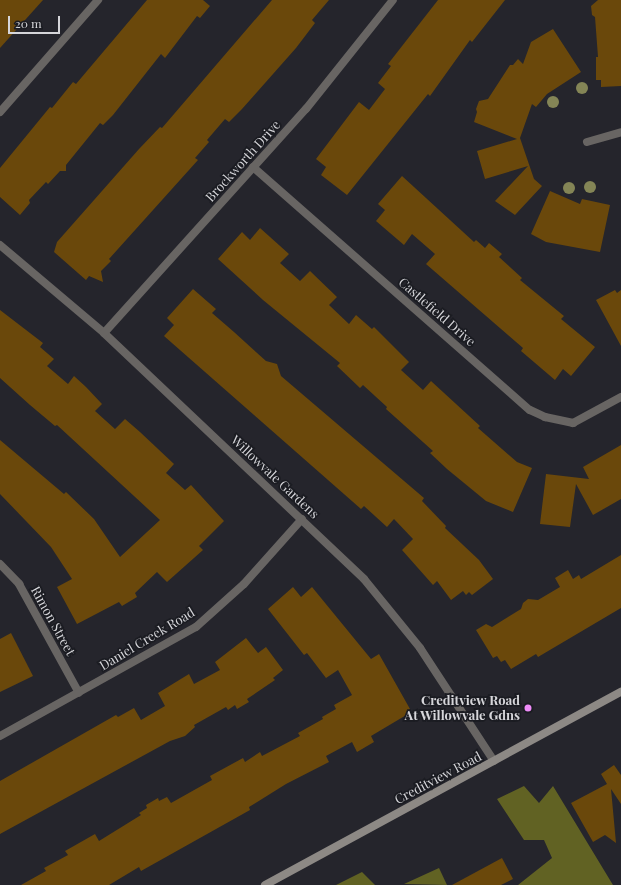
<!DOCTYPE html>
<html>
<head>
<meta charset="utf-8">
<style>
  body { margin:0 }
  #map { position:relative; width:621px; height:885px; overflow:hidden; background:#25252c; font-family:"Playfair Display",serif }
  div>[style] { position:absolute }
  .forest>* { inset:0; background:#616223 }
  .building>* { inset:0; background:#6a480b }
  .street>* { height:8px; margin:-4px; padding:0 4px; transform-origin:4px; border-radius:4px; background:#686563 }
  .secondary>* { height:8px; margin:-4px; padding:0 4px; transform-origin:4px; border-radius:4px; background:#8d8985 }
  .trees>* { width:12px; height:12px; margin:-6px; border-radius:50%; background:#848556 }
  .dots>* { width:11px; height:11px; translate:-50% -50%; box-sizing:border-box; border:2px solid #1b1c22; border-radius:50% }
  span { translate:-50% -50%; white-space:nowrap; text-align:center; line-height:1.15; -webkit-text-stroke:3.5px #1b1c22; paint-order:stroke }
  .street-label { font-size:13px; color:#d6d6da }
  .poi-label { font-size:13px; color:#d6d6da; font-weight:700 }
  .right { translate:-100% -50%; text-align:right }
  .scale { position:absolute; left:8px; top:16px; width:52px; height:18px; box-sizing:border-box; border:2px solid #d6d6da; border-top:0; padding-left:5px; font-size:12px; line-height:14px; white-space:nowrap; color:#d6d6da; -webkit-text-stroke:3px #1b1c22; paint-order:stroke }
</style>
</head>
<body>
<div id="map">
  <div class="forest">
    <i style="clip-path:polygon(524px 786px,539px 803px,553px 786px,613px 885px,518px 885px,552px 858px,544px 840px,524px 840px,497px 799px)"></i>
    <i style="clip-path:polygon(439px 868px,447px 885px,404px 884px)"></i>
    <i style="clip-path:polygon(362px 872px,375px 885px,336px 885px)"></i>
  </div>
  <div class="building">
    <i style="clip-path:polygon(0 0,43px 0,0 48px)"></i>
    <i style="clip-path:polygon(147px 0,203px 0,210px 6px,200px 18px,197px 16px,165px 58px,161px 54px,113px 115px,103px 125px,100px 123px,66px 165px,66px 171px,60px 171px,48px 184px,46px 182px,29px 200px,30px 203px,20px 215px,0 197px,0 168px,50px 107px,52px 108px,73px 82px,76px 84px)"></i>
    <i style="clip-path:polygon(272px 0,329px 0,312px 20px,315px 23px,296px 48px,242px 109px,229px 122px,225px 119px,207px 140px,209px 142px,195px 158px,198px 160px,109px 259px,111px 261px,101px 271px,103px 282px,89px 276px,86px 280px,54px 252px,57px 242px,139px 149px,160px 127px,162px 128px)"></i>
    <i style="clip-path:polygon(438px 0,505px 0,472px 42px,470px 40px,430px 96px,428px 94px,347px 195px,321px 175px,326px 167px,316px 159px,359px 102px,369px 110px,385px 89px,378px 83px,391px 66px,388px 64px)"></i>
    <i style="clip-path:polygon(598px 0,621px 0,621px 86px,601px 87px,601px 80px,596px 80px,596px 57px,598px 57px,595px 17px,592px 15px,591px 6px)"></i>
    <i style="clip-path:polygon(553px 29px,581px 72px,547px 94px,536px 107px,532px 104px,520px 138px,534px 179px,542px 186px,515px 215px,495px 201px,528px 166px,485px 179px,477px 151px,517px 139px,474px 122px,477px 112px,476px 109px,479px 101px,488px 99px,510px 65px,513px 65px,518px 59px,523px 64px,531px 42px)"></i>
    <i style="clip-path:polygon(402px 176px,474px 242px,476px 240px,485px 248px,489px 243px,502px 254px,499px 257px,522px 278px,520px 280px,564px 316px,561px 319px,595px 347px,571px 376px,563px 369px,555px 380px,521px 351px,523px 348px,426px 264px,435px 254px,412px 234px,404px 245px,376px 221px,385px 210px,378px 204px)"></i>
    <i style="clip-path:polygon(550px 191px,580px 204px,582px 199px,610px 205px,600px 252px,546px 242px,531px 234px)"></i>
    <i style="clip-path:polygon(260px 228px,289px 254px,280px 263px,300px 281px,310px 271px,337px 297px,329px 305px,349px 324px,356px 315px,372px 329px,374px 327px,409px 362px,401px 370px,423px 390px,431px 381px,480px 426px,478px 428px,517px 462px,532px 468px,513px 512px,486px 501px,447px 469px,430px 453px,433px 451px,386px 409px,387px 407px,363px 385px,360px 388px,337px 366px,340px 363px,263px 300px,218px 259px,242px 232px,250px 240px)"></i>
    <i style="clip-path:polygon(193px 289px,216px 309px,212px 313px,234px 332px,266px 361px,277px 364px,281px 376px,424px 498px,422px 501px,446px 526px,445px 528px,479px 560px,493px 579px,472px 595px,469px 592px,466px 595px,463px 591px,451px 600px,437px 581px,433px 585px,402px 550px,413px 539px,394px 519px,387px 527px,364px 506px,361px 509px,164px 336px,174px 325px,167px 318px)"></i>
    <i style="clip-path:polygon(615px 290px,617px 293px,621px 290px,621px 346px,596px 300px)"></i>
    <i style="clip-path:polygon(0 310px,43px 343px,40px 347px,54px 359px,47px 366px,68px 384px,74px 376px,86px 387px,102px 404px,95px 411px,115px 429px,125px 419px,140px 432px,174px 464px,166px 473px,185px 490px,191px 485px,224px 521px,199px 546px,203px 550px,167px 582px,157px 572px,135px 593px,137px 597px,122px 606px,119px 602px,77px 624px,57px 587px,72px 579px,51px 547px,0 494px,0 440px,64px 494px,66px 492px,94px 519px,120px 557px,160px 520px,57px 425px,55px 426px,30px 405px,0 378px)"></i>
    <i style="clip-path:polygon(621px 445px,621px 499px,593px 515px,576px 484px,570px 527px,540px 524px,546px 474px,589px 479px,583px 467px)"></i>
    <i style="clip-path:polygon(621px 555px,621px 608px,538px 657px,536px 654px,511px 669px,505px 660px,501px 662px,497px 656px,493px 658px,476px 630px,486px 624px,492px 627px,521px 609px,523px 603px,528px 599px,538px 600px,560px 587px,555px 578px,568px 570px,573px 579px,579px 575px,581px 579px)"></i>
    <i style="clip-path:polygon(293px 587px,301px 597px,312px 587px,371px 659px,379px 654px,410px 709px,406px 712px,408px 714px,371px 736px,374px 742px,357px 752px,352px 742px,326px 756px,329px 762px,286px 784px,249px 807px,250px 810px,141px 871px,139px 867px,109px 885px,21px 885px,46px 871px,44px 868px,68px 855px,65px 851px,95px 834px,99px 841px,141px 815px,139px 813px,147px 808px,146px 805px,158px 798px,159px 801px,167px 797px,171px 803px,212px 780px,210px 776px,243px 758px,245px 762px,260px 752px,262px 756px,300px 736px,298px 733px,323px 719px,322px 717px,336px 709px,334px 705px,352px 695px,338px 670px,326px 678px,307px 653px,304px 655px,268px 609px)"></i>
    <i style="clip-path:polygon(11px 633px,33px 676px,0 692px,0 639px)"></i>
    <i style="clip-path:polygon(246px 638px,258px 653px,266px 647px,283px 670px,273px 678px,275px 680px,247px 699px,249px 702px,237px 709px,235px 705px,228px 710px,226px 707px,194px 725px,195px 727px,185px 736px,170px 741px,0 834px,0 781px,116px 715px,118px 717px,134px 708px,141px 720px,165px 706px,158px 693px,189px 674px,194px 684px,220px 670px,215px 662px)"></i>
    <i style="clip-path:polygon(614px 765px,621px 775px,621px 804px,611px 789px,616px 843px,605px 835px,593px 842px,571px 803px,607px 784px,601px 774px)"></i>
    <i style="clip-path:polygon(502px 858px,513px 879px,501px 885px,452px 885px)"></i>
  </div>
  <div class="street">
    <i style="left:0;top:112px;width:149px;rotate:-48.8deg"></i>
    <i style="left:587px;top:142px;width:35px;rotate:-16deg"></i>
    <i style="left:253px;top:167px;width:368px;rotate:41.3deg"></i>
    <i style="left:530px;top:410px;width:17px;rotate:25deg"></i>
    <i style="left:545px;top:417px;width:29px;rotate:12deg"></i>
    <i style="left:573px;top:423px;width:55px;rotate:-28.4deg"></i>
    <i style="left:0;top:245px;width:136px;rotate:40.2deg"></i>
    <i style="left:104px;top:333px;width:358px;rotate:43.4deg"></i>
    <i style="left:364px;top:579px;width:89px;rotate:50.9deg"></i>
    <i style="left:420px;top:648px;width:135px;rotate:56.8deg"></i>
    <i style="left:104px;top:333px;width:302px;rotate:-48deg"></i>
    <i style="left:306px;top:109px;width:139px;rotate:-51.4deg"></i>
    <i style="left:0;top:564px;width:28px;rotate:46deg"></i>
    <i style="left:19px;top:584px;width:124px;rotate:61.2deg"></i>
    <i style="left:0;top:736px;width:224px;rotate:-29.1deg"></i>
    <i style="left:196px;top:627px;width:64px;rotate:-41.9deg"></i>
    <i style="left:244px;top:584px;width:87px;rotate:-48.3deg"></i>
  </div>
  <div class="secondary">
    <i style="left:265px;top:885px;width:405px;rotate:-28.5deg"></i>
  </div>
  <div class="trees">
    <i style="left:582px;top:88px"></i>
    <i style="left:553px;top:102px"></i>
    <i style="left:590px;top:187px"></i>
    <i style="left:569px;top:188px"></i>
  </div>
  <div class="dots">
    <i style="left:528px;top:708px;background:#ee8cf8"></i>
  </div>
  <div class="street-label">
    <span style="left:243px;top:161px;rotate:-48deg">Brockworth Drive</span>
    <span style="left:437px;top:312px;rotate:41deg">Castlefield Drive</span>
    <span style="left:275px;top:477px;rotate:43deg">Willowvale Gardens</span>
    <span style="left:53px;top:621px;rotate:61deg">Rimon Street</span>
    <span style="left:147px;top:639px;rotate:-31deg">Daniel Creek Road</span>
    <span style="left:438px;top:778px;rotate:-28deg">Creditview Road</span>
  </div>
  <div class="poi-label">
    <span class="right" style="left:520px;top:708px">Creditview Road<br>At Willowvale Gdns</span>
  </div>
  <div class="scale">20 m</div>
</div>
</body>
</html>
